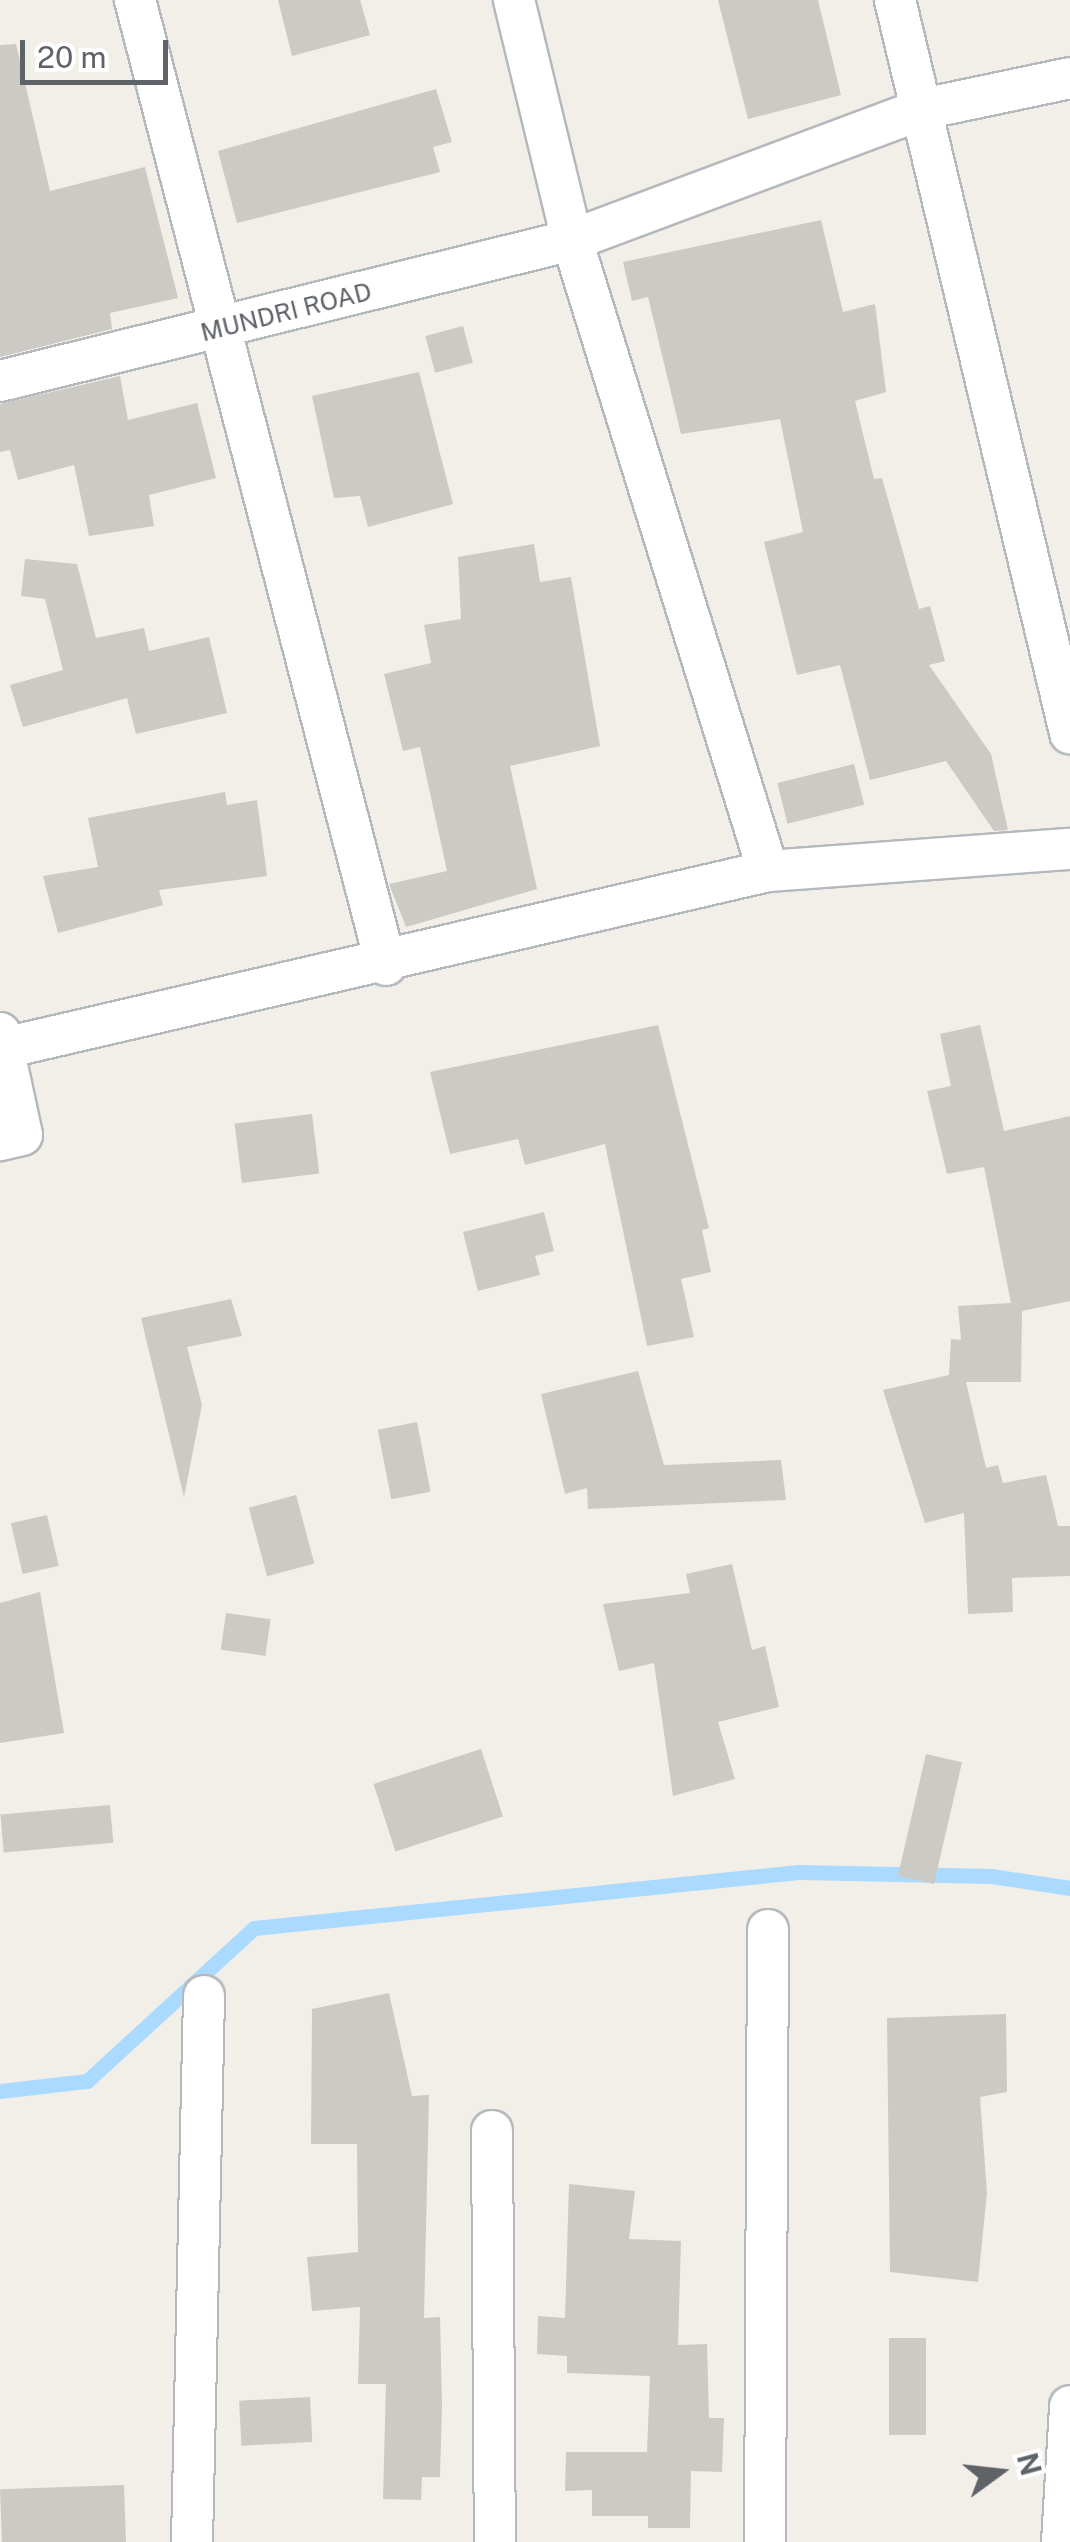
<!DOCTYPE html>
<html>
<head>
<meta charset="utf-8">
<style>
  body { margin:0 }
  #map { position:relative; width:1070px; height:2542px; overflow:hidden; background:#f1efe8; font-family:"Public Sans",sans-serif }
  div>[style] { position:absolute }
  .stream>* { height:15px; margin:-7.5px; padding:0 7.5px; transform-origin:7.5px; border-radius:7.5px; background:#aadaff }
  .building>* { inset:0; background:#cccac5; transform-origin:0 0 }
  .roads { filter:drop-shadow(2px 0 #b5b8bc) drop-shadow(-2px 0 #b5b8bc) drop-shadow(0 2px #b5b8bc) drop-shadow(0 -2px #b5b8bc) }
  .street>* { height:40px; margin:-20px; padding:0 20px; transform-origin:20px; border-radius:20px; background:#fff }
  span { translate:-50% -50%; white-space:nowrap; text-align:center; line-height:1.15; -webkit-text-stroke:9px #fff; paint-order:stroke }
  .street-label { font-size:25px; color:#5f6368 }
  .north { position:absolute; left:950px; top:2422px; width:100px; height:100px; -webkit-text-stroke:8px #fff; paint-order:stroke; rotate:75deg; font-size:28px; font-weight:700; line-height:40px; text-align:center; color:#5f6368 }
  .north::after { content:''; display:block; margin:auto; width:35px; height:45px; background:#5f6368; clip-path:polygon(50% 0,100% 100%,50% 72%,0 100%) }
  .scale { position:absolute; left:20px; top:40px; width:148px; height:45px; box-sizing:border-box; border:5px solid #5f6368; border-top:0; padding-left:12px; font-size:30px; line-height:35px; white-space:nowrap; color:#5f6368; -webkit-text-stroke:8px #fff; paint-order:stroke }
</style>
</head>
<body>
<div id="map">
  <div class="stream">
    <i style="left:0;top:2091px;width:88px;rotate:-6.6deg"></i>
    <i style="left:87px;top:2081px;width:226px;rotate:-42.5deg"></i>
    <i style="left:254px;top:1928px;width:548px;rotate:-5.87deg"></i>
    <i style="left:799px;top:1872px;width:192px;rotate:1.2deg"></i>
    <i style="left:991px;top:1876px;width:80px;rotate:8.6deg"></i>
  </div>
  <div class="building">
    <i style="clip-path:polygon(278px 0,360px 0,370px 35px,292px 56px)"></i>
    <i style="clip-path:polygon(718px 0,818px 0,841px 95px,748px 119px)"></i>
    <i style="clip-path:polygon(16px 44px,50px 191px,145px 167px,178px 298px,110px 313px,112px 329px,0 357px,0 45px)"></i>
    <i style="clip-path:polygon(436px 89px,452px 142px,433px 147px,440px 172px,237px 223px,218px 151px)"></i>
    <i style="clip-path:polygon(821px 220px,843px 312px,875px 304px,886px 392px,855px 401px,874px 479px,882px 478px,919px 609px,930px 606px,945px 661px,929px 665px,991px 754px,1008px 830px,994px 831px,946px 761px,870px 780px,840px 665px,797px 675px,764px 542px,803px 532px,780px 419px,681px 434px,648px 297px,632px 301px,623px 262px)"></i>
    <i style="left:463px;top:326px;width:38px;height:39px;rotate:75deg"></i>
    <i style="clip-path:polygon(419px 372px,453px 504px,368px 527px,360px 496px,334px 498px,312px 396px)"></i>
    <i style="clip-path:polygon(120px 376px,128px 420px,197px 403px,216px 478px,149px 495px,154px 526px,89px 536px,74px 465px,18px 480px,10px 450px,0 452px,0 404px)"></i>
    <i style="clip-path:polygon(534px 544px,540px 582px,571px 577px,600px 746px,510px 766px,537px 889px,406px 927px,389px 884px,447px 871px,420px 747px,403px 751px,384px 674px,431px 663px,424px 625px,461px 619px,458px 557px)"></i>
    <i style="clip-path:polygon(25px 559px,77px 564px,96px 638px,144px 628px,149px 651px,209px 637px,227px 713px,136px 734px,127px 698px,23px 727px,10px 685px,63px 670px,45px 599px,21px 596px)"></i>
    <i style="left:854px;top:764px;width:42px;height:79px;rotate:76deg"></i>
    <i style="clip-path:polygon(225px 792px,227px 805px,257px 800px,267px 876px,159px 890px,163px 905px,58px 933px,43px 876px,98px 867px,88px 818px)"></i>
    <i style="clip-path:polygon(658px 1025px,709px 1228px,702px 1230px,711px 1272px,681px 1279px,694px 1337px,647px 1346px,605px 1144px,525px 1165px,518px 1139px,450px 1154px,430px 1072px)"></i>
    <i style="clip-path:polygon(980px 1025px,1004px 1131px,1070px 1116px,1070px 1301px,1022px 1311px,1021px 1382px,966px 1382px,986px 1468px,998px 1465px,1003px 1483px,1046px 1475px,1058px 1526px,1070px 1526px,1070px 1576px,1012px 1578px,1013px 1612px,968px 1614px,964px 1513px,925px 1523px,883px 1390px,949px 1375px,951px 1339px,961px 1340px,958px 1306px,1011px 1303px,984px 1167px,947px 1174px,927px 1091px,951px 1086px,940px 1034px)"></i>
    <i style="left:312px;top:1114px;width:60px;height:78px;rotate:83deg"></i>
    <i style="clip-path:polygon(544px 1212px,554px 1251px,535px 1256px,540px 1275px,478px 1291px,463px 1232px)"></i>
    <i style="clip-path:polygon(231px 1299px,242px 1336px,187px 1347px,202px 1405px,184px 1497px,141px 1318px)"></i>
    <i style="clip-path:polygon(638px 1371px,664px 1465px,781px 1460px,786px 1500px,588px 1509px,587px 1488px,565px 1494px,541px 1394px)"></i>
    <i style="left:417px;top:1422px;width:71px;height:40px;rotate:79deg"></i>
    <i style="left:296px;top:1495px;width:71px;height:49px;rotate:75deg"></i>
    <i style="left:47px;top:1515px;width:52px;height:37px;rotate:77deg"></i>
    <i style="clip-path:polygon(732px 1564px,752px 1650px,765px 1646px,779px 1707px,718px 1722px,735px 1779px,673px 1796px,654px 1663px,619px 1671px,603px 1604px,690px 1593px,686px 1574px)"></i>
    <i style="clip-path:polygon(40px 1592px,64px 1733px,0 1743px,0 1603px)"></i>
    <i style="left:226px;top:1613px;width:45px;height:37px;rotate:8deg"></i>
    <i style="left:481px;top:1749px;width:71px;height:113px;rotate:72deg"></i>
    <i style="left:926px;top:1754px;width:37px;height:125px;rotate:13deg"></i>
    <i style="left:110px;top:1805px;width:38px;height:110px;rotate:85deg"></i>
    <i style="clip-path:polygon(389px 1993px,412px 2096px,429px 2095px,424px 2318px,440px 2317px,442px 2404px,440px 2477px,422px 2477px,421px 2500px,383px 2499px,386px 2384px,358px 2384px,360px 2307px,312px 2311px,307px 2257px,358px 2252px,357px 2144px,311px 2144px,312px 2009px)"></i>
    <i style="clip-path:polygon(1006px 2014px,1007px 2092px,980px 2097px,987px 2193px,978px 2282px,890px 2272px,887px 2018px)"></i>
    <i style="clip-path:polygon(569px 2184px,635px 2191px,629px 2239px,681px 2241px,678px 2345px,707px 2344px,709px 2418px,724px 2418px,722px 2472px,691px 2471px,690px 2528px,648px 2528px,648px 2516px,592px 2516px,592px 2490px,565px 2491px,566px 2452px,647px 2452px,650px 2376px,567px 2373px,567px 2356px,537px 2354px,538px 2316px,565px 2318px)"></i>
    <i style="left:926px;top:2338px;width:97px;height:37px;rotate:90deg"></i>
    <i style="left:310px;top:2397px;width:45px;height:71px;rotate:87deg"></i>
    <i style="left:124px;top:2485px;width:57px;height:124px;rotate:88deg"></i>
  </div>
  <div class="roads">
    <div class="street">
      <i style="left:135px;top:0;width:997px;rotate:75.42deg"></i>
      <i style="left:514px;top:0;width:247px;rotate:76.4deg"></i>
      <i style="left:572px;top:240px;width:661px;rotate:72.74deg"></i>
      <i style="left:895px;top:0;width:754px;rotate:76.57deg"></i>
      <i style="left:0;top:381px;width:589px;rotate:-13.85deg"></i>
      <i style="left:572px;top:240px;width:375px;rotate:-20.5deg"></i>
      <i style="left:923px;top:109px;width:150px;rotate:-11.9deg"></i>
      <i style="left:0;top:1033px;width:104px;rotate:77.8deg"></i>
      <i style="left:22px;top:1135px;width:23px;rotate:167deg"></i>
      <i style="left:4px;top:1048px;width:784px;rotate:-13.04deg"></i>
      <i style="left:768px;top:871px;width:303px;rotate:-4.2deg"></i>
      <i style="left:492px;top:2131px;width:411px;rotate:89.6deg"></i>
      <i style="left:192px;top:2542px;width:546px;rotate:-88.74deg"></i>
      <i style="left:765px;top:2542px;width:612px;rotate:-89.72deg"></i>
      <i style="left:1062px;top:2542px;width:136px;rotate:-86.6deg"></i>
    </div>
  </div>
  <div class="street-label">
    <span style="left:286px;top:312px;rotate:-14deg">MUNDRI ROAD</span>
  </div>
  <div class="north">N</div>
  <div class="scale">20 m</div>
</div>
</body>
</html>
